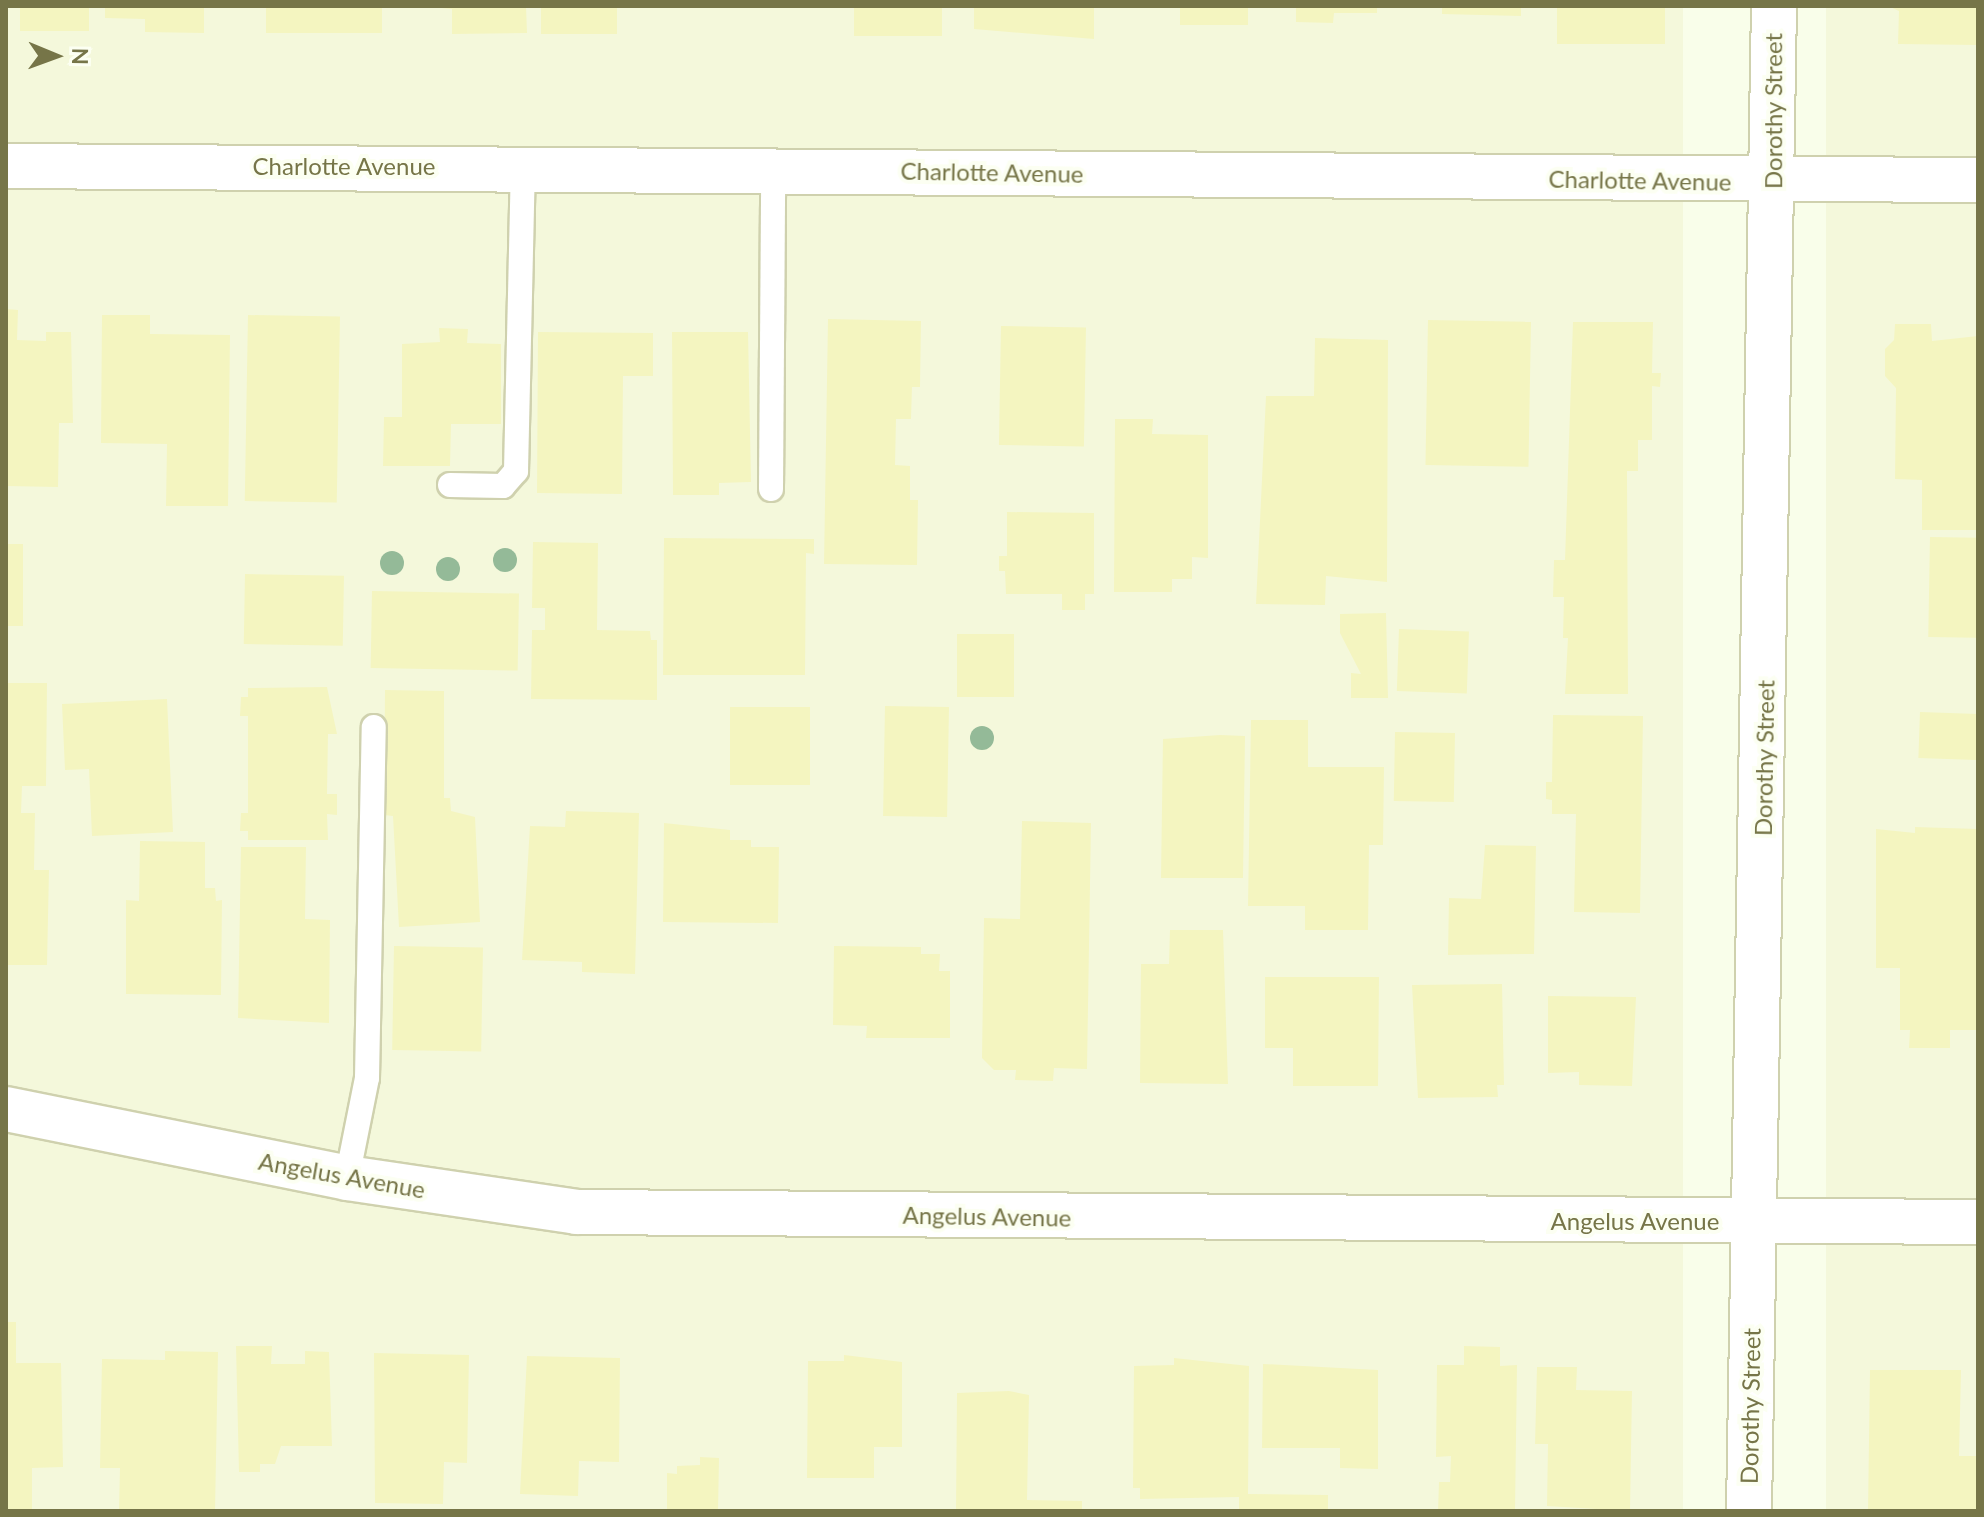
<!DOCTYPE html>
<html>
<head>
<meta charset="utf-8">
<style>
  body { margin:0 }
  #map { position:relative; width:1984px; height:1517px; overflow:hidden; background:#f9feea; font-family:Lato,sans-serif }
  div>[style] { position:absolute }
  .residential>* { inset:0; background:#f4f8db; transform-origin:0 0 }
  .building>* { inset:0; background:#f4f5c0; transform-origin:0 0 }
  .roads { filter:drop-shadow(2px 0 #cfd1ae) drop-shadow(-2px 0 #cfd1ae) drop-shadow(0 2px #cfd1ae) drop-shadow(0 -2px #cfd1ae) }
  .lane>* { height:24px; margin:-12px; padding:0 12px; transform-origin:12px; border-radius:12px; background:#fff }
  .street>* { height:44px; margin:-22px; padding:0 22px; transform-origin:22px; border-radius:22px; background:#fff }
  .trees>* { width:24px; height:24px; margin:-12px; border-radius:50%; background:#94ba98 }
  span { translate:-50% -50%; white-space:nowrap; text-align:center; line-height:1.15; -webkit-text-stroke:8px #fcfff2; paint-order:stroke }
  .street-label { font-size:24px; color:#767548 }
  .frame { position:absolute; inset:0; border:8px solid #767548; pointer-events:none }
  .north { position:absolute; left:16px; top:16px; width:80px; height:80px; -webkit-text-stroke:6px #fcfff2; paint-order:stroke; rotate:91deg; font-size:22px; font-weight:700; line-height:32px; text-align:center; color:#767548 }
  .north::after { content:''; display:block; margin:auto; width:28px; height:36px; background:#767548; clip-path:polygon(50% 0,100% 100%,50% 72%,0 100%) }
</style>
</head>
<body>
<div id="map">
  <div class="residential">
    <i style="left:6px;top:6px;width:1677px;height:1505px"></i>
    <i style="left:1826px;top:6px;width:152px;height:1505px"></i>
  </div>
  <div class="building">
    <i style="left:20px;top:6px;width:69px;height:25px"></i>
    <i style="clip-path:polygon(105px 6px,204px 6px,204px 33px,145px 32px,145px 19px,105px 18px)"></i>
    <i style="left:266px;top:6px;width:116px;height:27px"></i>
    <i style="clip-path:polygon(419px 6px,526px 6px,527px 33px,452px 34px,452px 9px)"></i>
    <i style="left:541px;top:6px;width:76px;height:28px"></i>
    <i style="left:854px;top:6px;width:88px;height:30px"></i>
    <i style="clip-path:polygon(974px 6px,1094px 6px,1094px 39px,974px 29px)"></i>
    <i style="left:1180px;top:6px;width:68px;height:19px"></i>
    <i style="clip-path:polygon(1296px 6px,1377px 6px,1377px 13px,1334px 13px,1333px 23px,1296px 22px)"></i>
    <i style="clip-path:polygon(1442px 6px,1521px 6px,1521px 16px,1442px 14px)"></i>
    <i style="left:1557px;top:6px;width:108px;height:38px"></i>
    <i style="clip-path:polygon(1888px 6px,1978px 6px,1978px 45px,1898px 44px,1899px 11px)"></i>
    <i style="clip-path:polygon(6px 309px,18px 310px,17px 340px,46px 341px,46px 332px,71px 332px,73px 423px,59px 423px,58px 487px,6px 486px)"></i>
    <i style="clip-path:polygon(102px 315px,150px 315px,150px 334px,230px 335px,228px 506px,166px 506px,167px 444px,101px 443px)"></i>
    <i style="left:248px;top:315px;width:92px;height:186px;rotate:1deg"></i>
    <i style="clip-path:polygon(828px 319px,921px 321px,920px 387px,912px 387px,911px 419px,896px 419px,895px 465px,910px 466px,910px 500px,918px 500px,917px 565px,824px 564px)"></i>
    <i style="left:1428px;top:320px;width:103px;height:145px;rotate:1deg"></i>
    <i style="clip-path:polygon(1573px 322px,1653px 322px,1652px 373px,1661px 373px,1660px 387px,1652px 386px,1652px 440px,1638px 440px,1638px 471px,1627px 471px,1628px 694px,1565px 694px,1568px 638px,1563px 638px,1564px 597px,1553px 597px,1554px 560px,1565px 560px)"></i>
    <i style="clip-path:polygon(1895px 324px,1931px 324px,1932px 341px,1978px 336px,1978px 530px,1922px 530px,1922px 480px,1895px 479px,1896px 388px,1885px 376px,1885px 349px,1894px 340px)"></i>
    <i style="left:1001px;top:326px;width:85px;height:119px;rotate:1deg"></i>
    <i style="clip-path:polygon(439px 328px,468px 329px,467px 343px,501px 344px,501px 424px,451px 424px,450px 466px,383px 466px,384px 417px,402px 417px,402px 344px,440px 342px)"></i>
    <i style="clip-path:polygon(538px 332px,653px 333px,653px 376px,623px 376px,622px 494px,537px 493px)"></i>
    <i style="clip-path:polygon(672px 332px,748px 332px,751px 482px,719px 483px,719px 495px,673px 495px)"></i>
    <i style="clip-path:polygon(1315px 338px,1388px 340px,1387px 582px,1326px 576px,1325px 605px,1256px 604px,1266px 396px,1314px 396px)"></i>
    <i style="clip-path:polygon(1115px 419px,1153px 419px,1152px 434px,1208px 435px,1208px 558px,1192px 557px,1192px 579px,1172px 579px,1172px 592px,1114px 592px)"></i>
    <i style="clip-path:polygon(1007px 512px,1094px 513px,1094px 594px,1085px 594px,1085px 610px,1062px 610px,1062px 594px,1006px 594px,1005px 571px,999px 571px,999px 556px,1007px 556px)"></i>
    <i style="left:1930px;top:537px;width:48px;height:100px;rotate:1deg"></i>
    <i style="clip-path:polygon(664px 538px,814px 539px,814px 554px,806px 553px,805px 675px,663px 675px)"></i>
    <i style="clip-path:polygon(533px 542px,598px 543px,597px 630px,650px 631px,651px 640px,657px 640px,657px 700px,531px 699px,532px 630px,545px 630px,545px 608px,532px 608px)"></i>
    <i style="left:6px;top:544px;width:17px;height:82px"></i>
    <i style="left:245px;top:574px;width:99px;height:70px;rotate:1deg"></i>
    <i style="left:372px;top:591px;width:147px;height:77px;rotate:1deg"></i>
    <i style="clip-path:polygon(1386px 613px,1388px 698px,1351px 698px,1351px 673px,1361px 674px,1340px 633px,1340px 614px)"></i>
    <i style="left:1399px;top:629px;width:70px;height:62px;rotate:2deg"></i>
    <i style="left:957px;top:634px;width:57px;height:63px"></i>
    <i style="clip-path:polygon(6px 683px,47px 683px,46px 786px,22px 786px,21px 813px,35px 813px,34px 870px,49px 870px,47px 965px,6px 965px)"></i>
    <i style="clip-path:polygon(327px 687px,337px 734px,328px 734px,327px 794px,337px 794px,337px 815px,327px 814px,328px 840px,248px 840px,248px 831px,240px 831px,241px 813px,248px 813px,248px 716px,240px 716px,241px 697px,248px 697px,248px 688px)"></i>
    <i style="clip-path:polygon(385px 690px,444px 691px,444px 798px,450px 798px,451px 811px,475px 817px,480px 922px,399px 927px,393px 816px,384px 815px)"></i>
    <i style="clip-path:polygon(167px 699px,173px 832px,92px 836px,89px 769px,65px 770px,62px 704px)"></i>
    <i style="left:885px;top:706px;width:64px;height:110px;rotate:1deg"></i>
    <i style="left:730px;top:707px;width:80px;height:78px"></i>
    <i style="left:1920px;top:712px;width:58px;height:46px;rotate:2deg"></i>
    <i style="clip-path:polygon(1553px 715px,1643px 716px,1640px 913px,1574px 912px,1576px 814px,1552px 814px,1552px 800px,1546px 799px,1546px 782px,1552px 782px)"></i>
    <i style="clip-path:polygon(1251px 720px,1308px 720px,1308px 767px,1384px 767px,1383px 845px,1369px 845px,1368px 930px,1305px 930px,1305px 906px,1248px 906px)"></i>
    <i style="left:1395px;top:732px;width:60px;height:69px;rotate:1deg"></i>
    <i style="clip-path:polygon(1220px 735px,1245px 736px,1243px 878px,1161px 878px,1163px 739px)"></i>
    <i style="clip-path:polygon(566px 811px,639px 813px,635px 974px,582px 972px,582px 962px,522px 960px,530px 826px,565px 827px)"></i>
    <i style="clip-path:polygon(1022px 821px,1091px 823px,1087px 1069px,1054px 1068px,1053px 1081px,1015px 1080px,1016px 1070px,994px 1070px,982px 1058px,984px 918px,1020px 919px)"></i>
    <i style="clip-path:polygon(664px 823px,730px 830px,730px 840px,751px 840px,751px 847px,779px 847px,778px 923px,663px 922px)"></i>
    <i style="clip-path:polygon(1915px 827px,1978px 829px,1978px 1030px,1950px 1030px,1950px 1048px,1909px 1048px,1910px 1030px,1900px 1030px,1900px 968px,1876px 968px,1876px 829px,1915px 833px)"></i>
    <i style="clip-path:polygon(140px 841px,205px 842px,205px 888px,215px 888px,216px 901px,222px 900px,221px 995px,126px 994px,126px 900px,139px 901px)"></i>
    <i style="clip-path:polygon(1485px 845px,1536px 846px,1534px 954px,1448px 955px,1449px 898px,1481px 899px)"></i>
    <i style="clip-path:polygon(241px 847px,306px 847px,305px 919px,330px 920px,329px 1023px,238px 1018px)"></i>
    <i style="clip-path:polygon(1170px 930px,1223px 930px,1228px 1084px,1140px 1083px,1141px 964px,1169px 964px)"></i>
    <i style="left:394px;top:946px;width:89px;height:104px;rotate:1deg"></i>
    <i style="clip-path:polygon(834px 946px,921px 947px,921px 954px,940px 954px,939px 971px,950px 971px,950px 1038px,866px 1038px,867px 1026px,833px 1025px)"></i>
    <i style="clip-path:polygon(1265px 977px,1379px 977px,1378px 1086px,1293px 1086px,1293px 1048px,1265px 1048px)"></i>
    <i style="clip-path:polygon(1502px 984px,1504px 1085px,1497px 1085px,1498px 1097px,1418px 1098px,1412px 985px)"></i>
    <i style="clip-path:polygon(1548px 996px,1636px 997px,1632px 1086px,1579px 1085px,1579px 1072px,1548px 1073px)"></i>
    <i style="clip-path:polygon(6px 1322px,16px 1322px,16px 1363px,61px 1363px,63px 1467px,32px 1468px,32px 1511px,6px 1511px)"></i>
    <i style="clip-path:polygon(236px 1346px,272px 1346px,271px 1364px,305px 1364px,305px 1351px,329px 1352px,332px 1446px,281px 1446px,275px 1464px,260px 1464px,260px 1472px,239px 1472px)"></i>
    <i style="clip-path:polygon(1464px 1346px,1500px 1347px,1500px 1366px,1517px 1365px,1515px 1511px,1438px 1511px,1439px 1482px,1450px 1482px,1451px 1456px,1436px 1457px,1437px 1365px,1464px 1365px)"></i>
    <i style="clip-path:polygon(165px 1351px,218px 1352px,215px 1511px,119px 1511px,120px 1468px,100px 1468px,102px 1359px,165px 1360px)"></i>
    <i style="clip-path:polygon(374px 1353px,469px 1355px,467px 1463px,444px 1462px,443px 1504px,375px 1503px)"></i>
    <i style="clip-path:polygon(844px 1355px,902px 1362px,902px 1447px,874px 1447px,874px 1478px,807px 1478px,808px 1361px,844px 1361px)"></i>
    <i style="clip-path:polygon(527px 1356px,620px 1358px,619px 1462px,579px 1461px,578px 1496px,520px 1494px)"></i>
    <i style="clip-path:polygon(1174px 1358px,1249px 1366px,1248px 1494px,1328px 1495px,1328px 1511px,1239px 1511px,1239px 1497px,1140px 1499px,1140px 1488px,1133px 1488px,1134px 1366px,1174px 1365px)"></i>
    <i style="clip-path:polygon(1263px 1364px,1378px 1370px,1378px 1469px,1340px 1468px,1340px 1448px,1262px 1448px)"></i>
    <i style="clip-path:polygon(1537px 1367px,1577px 1367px,1576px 1390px,1632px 1391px,1630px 1511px,1547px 1506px,1548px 1444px,1535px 1444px)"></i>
    <i style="clip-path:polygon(1870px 1370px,1961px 1370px,1959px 1456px,1978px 1456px,1978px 1511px,1868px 1511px)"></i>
    <i style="clip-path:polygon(1009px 1391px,1029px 1395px,1027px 1500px,1082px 1501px,1082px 1511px,956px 1511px,957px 1393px)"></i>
    <i style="clip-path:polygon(700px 1457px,719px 1458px,718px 1511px,667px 1511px,667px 1473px,677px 1474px,677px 1466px,700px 1465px)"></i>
  </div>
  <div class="roads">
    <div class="lane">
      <i style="left:450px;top:485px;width:53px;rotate:1.1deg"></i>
      <i style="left:503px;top:486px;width:20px;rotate:-49deg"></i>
      <i style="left:516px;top:471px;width:304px;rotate:-88.7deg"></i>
      <i style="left:771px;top:489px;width:320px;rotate:-89.6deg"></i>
      <i style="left:347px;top:1178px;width:102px;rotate:-78.7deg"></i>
      <i style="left:367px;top:1078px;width:351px;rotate:-88.9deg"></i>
    </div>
    <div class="street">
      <i style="left:6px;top:166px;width:1972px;rotate:0.41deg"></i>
      <i style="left:6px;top:1109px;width:348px;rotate:11.4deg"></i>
      <i style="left:347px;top:1178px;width:232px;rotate:8.4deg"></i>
      <i style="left:576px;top:1212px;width:1402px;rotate:0.41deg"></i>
      <i style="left:1749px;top:1511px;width:1505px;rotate:-89.05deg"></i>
    </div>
  </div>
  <div class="trees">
    <i style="left:505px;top:560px"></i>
    <i style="left:392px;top:563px"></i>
    <i style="left:448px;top:569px"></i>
    <i style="left:982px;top:738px"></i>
  </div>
  <div class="street-label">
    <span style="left:1773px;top:111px;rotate:-90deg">Dorothy Street</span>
    <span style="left:344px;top:166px">Charlotte Avenue</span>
    <span style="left:992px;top:172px;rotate:1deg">Charlotte Avenue</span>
    <span style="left:1640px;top:180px;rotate:1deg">Charlotte Avenue</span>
    <span style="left:1764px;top:758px;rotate:-89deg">Dorothy Street</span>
    <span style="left:342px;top:1175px;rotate:10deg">Angelus Avenue</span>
    <span style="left:987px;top:1216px;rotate:1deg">Angelus Avenue</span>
    <span style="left:1635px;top:1221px">Angelus Avenue</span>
    <span style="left:1750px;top:1406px;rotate:-89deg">Dorothy Street</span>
  </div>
  <div class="frame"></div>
  <div class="north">N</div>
</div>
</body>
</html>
